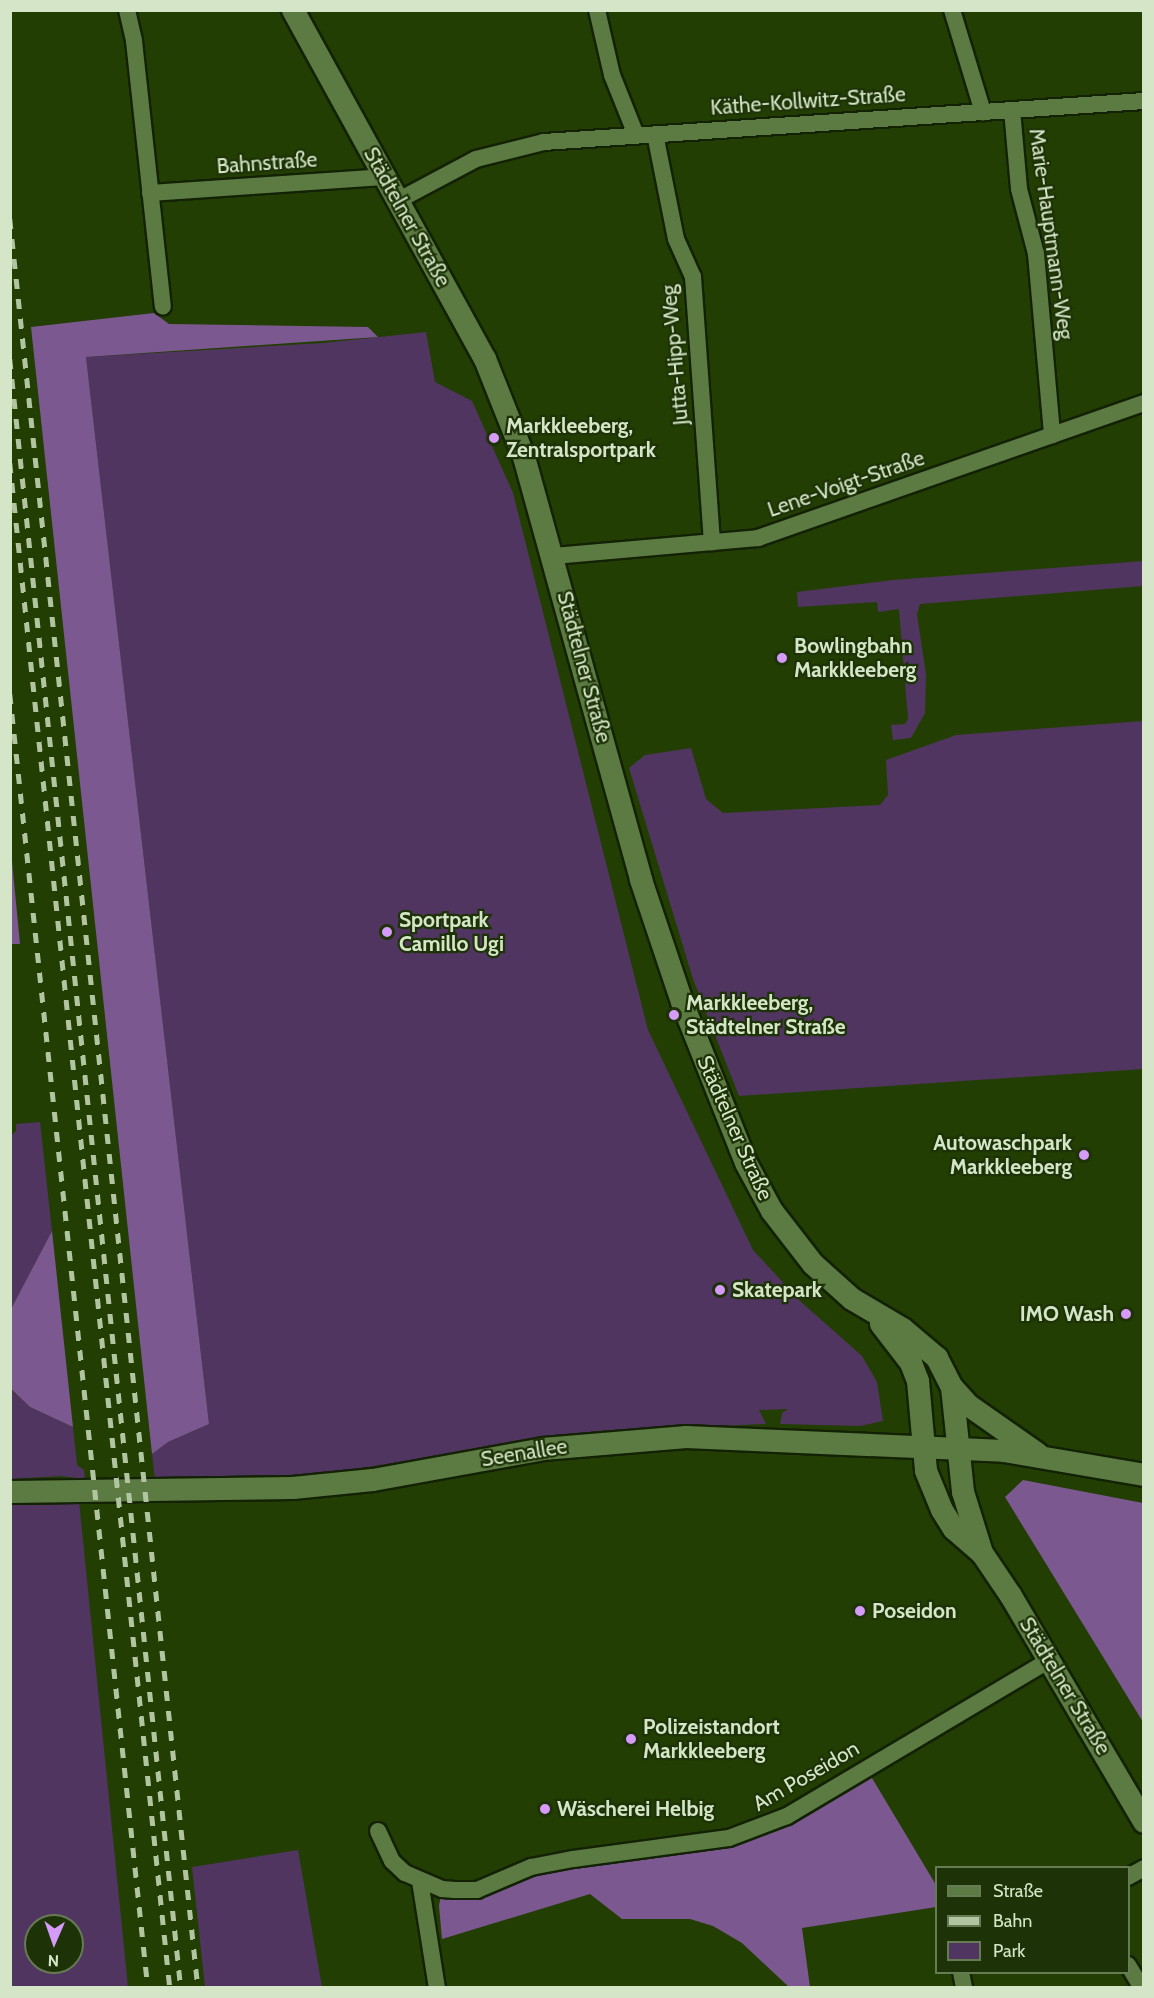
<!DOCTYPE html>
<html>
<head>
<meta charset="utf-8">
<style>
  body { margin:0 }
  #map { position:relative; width:1154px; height:1998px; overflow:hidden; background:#233e02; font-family:Cabin,sans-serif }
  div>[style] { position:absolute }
  .green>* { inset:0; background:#513561 }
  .forest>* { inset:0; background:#7c5891 }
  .roads { filter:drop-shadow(2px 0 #132205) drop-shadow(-2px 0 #132205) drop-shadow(0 2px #132205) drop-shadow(0 -2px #132205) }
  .street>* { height:16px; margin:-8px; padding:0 8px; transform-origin:8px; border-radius:8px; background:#5c7b43 }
  .secondary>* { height:22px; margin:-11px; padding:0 11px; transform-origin:11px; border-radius:11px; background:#5c7b43 }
  .rail>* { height:4.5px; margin-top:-2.25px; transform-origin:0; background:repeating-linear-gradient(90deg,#b1c5a0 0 10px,transparent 0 20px) }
  .dots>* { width:16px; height:16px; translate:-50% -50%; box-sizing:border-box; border:3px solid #1d3207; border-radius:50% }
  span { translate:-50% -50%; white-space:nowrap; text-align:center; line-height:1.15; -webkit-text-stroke:4.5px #1d3207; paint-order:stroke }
  .street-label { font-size:21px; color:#d4e6c7 }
  .poi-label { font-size:21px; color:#d4e6c7; font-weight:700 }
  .left { translate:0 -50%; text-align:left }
  .right { translate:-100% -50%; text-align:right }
  .frame { position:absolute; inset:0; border:12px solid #d4e6c7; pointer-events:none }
  .legend { position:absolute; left:935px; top:1866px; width:195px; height:108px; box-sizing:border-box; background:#1d3207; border:2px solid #667a54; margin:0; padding:8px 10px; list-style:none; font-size:18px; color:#d4e6c7 }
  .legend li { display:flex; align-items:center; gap:12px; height:30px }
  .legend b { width:30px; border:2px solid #667a54 }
  .north { position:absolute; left:24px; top:1914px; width:60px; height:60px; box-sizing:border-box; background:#1d3207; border:2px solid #667a54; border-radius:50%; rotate:182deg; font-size:16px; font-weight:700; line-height:24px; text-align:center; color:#d4e6c7 }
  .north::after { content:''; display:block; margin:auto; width:21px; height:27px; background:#d69bf9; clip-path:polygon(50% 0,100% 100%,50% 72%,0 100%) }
</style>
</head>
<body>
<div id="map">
  <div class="green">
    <i style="clip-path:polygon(426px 332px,435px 382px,472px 401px,513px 493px,648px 1030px,753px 1250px,800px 1301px,862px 1356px,877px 1382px,883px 1421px,860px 1426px,780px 1424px,782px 1413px,788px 1409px,759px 1410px,766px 1424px,596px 1431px,323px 1474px,155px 1479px,152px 1454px,168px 1442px,209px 1424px,86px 357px,323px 343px)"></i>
    <i style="clip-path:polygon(1143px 561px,1143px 586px,920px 604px,917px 614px,926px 675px,925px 713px,911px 738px,893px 740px,891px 725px,905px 724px,908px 719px,899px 609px,878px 612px,877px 602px,798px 607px,797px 592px,893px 580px)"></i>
    <i style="clip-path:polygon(1143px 721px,1143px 1069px,739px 1096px,693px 979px,629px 768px,645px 755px,691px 748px,706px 799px,723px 813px,880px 805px,888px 795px,886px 760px,956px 735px)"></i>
    <i style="clip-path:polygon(40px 1122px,52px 1231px,11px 1309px,11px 1136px,16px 1131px,16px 1124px)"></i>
    <i style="clip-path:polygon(10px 1389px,30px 1407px,73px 1427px,77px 1465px,84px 1470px,85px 1479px,61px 1476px,11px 1479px)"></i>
    <i style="clip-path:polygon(evenodd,78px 1491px,128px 1987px,11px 1987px,10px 1492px,78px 1491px,36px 1926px,72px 1926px,72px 1962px,36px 1962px,36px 1926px)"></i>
    <i style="clip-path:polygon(298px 1850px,322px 1987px,205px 1987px,192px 1867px)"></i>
  </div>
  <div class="forest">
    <i style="clip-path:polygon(154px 313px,169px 324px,368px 327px,378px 337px,86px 357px,209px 1424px,168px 1442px,152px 1454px,31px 327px)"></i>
    <i style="clip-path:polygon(11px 851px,20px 944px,10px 944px)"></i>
    <i style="clip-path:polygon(52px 1231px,73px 1427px,30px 1407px,11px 1389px,11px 1309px)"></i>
    <i style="clip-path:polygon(1023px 1480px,1143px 1503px,1143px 1722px,1005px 1497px)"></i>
    <i style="clip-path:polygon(866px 1768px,936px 1885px,936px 1907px,802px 1928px,810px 1987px,790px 1988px,742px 1943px,713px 1926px,690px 1919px,622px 1919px,590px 1894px,442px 1939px,439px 1906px,442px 1889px,455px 1890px,531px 1867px,729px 1838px)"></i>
  </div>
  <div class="roads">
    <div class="street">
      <i style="left:127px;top:10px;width:32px;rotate:77deg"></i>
      <i style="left:134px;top:41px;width:267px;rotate:83.8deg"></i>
      <i style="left:597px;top:10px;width:67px;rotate:77deg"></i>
      <i style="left:612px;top:75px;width:65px;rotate:68.2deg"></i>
      <i style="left:952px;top:10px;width:107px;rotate:73.1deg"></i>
      <i style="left:1012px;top:110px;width:79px;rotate:84.9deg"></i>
      <i style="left:1019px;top:189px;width:67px;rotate:75.3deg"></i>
      <i style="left:1036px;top:254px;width:182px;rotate:84.9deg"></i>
      <i style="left:655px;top:134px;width:107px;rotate:78.7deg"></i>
      <i style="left:676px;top:239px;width:42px;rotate:65.9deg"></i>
      <i style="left:693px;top:277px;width:266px;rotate:85.9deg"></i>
      <i style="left:150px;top:193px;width:237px;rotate:-3.9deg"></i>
      <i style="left:399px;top:200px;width:87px;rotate:-28deg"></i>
      <i style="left:476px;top:159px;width:70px;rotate:-14deg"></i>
      <i style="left:544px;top:142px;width:601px;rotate:-3.91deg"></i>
      <i style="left:553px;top:556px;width:206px;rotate:-5deg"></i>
      <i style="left:758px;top:538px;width:409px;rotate:-19.3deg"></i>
      <i style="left:378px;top:1831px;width:33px;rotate:65deg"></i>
      <i style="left:392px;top:1861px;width:18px;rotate:43deg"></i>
      <i style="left:405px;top:1873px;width:40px;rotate:23.4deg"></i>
      <i style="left:442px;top:1889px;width:13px;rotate:4deg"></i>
      <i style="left:455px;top:1890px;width:22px"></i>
      <i style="left:477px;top:1890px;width:59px;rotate:-23.1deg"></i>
      <i style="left:531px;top:1867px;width:43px;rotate:-10.8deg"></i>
      <i style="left:573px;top:1859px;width:157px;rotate:-7.7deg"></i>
      <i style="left:729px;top:1838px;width:62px;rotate:-20.8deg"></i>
      <i style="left:787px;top:1816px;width:304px;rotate:-30.7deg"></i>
      <i style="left:1128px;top:1877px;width:18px;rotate:-29deg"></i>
      <i style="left:420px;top:1881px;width:108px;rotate:81deg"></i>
      <i style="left:1128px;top:1965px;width:27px;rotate:59deg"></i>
      <i style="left:961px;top:1972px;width:16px;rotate:79deg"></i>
    </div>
    <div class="secondary">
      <i style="left:293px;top:10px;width:398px;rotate:61.2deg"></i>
      <i style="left:485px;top:359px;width:105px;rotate:68.3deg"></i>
      <i style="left:524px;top:457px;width:439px;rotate:74.5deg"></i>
      <i style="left:641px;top:880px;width:129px;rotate:71.4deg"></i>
      <i style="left:682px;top:1002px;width:173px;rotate:68.3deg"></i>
      <i style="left:746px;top:1163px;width:55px;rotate:61.6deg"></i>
      <i style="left:772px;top:1211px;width:67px;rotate:52.3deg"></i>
      <i style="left:813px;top:1264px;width:52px;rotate:41.9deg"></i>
      <i style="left:852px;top:1299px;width:59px;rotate:30.5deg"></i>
      <i style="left:903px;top:1329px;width:45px;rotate:40.5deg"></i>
      <i style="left:937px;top:1358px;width:33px;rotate:63deg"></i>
      <i style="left:952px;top:1387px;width:106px;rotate:84deg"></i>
      <i style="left:963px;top:1492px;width:64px;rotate:72.7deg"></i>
      <i style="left:881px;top:1324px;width:49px;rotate:52.4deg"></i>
      <i style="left:911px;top:1363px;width:19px;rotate:69deg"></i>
      <i style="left:918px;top:1381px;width:90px;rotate:84.9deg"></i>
      <i style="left:926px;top:1471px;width:42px;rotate:67.7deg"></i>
      <i style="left:942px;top:1510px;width:22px;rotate:58deg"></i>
      <i style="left:954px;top:1529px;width:37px;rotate:41deg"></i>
      <i style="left:982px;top:1553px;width:52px;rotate:56deg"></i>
      <i style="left:1011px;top:1596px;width:262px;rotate:59.5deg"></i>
      <i style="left:952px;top:1387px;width:24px;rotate:48deg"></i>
      <i style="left:968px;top:1405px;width:85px;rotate:35deg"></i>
      <i style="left:10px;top:1492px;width:283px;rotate:-0.8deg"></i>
      <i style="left:293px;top:1488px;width:80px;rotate:-5.7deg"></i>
      <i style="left:373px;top:1480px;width:173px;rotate:-10.3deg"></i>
      <i style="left:543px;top:1449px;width:144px;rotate:-4.8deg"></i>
      <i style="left:686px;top:1437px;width:318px;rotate:2.5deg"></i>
      <i style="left:1004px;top:1451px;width:142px;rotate:9.7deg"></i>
    </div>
  </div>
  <div class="rail">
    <i style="left:10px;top:219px;width:1779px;rotate:83.93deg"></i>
    <i style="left:10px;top:359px;width:1638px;rotate:84.01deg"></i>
    <i style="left:10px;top:463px;width:1533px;rotate:84.01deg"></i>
    <i style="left:10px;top:694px;width:1301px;rotate:83.91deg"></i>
  </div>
  <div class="dots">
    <i style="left:494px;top:438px;background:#d69bf9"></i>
    <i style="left:782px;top:658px;background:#d69bf9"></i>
    <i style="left:387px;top:932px;background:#d69bf9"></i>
    <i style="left:674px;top:1015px;background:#d69bf9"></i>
    <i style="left:1084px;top:1155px;background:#d69bf9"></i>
    <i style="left:720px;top:1290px;background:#d69bf9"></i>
    <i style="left:1126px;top:1314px;background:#d69bf9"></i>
    <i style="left:860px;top:1611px;background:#d69bf9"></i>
    <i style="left:631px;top:1739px;background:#d69bf9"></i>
    <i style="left:545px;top:1809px;background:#d69bf9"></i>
  </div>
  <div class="street-label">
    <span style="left:808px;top:101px;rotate:-4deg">Käthe-Kollwitz-Straße</span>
    <span style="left:267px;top:163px;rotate:-4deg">Bahnstraße</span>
    <span style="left:407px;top:217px;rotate:61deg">Städtelner Straße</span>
    <span style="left:1051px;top:234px;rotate:82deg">Marie-Hauptmann-Weg</span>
    <span style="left:675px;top:355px;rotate:-95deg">Jutta-Hipp-Weg</span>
    <span style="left:846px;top:484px;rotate:-19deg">Lene-Voigt-Straße</span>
    <span style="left:584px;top:667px;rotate:75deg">Städtelner Straße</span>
    <span style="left:735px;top:1128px;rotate:66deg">Städtelner Straße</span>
    <span style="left:524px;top:1453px;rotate:-9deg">Seenallee</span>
    <span style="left:1065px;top:1686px;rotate:59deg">Städtelner Straße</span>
    <span style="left:806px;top:1776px;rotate:-30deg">Am Poseidon</span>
  </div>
  <div class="poi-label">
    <span class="left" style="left:506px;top:438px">Markkleeberg,<br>Zentralsportpark</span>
    <span class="left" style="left:794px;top:658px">Bowlingbahn<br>Markkleeberg</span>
    <span class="left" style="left:399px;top:932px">Sportpark<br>Camillo Ugi</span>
    <span class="left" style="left:686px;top:1015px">Markkleeberg,<br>Städtelner Straße</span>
    <span class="right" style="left:1072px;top:1155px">Autowaschpark<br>Markkleeberg</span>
    <span class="left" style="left:732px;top:1290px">Skatepark</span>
    <span class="right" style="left:1114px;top:1314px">IMO Wash</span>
    <span class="left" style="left:872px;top:1611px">Poseidon</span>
    <span class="left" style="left:643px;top:1739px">Polizeistandort<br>Markkleeberg</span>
    <span class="left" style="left:557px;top:1809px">Wäscherei Helbig</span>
  </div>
  <div class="frame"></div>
  <ul class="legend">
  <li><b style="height:8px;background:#5c7b43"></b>Straße</li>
  <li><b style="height:8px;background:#b1c5a0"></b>Bahn</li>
  <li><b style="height:16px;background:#513561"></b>Park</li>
  </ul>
  <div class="north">N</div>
</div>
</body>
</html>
